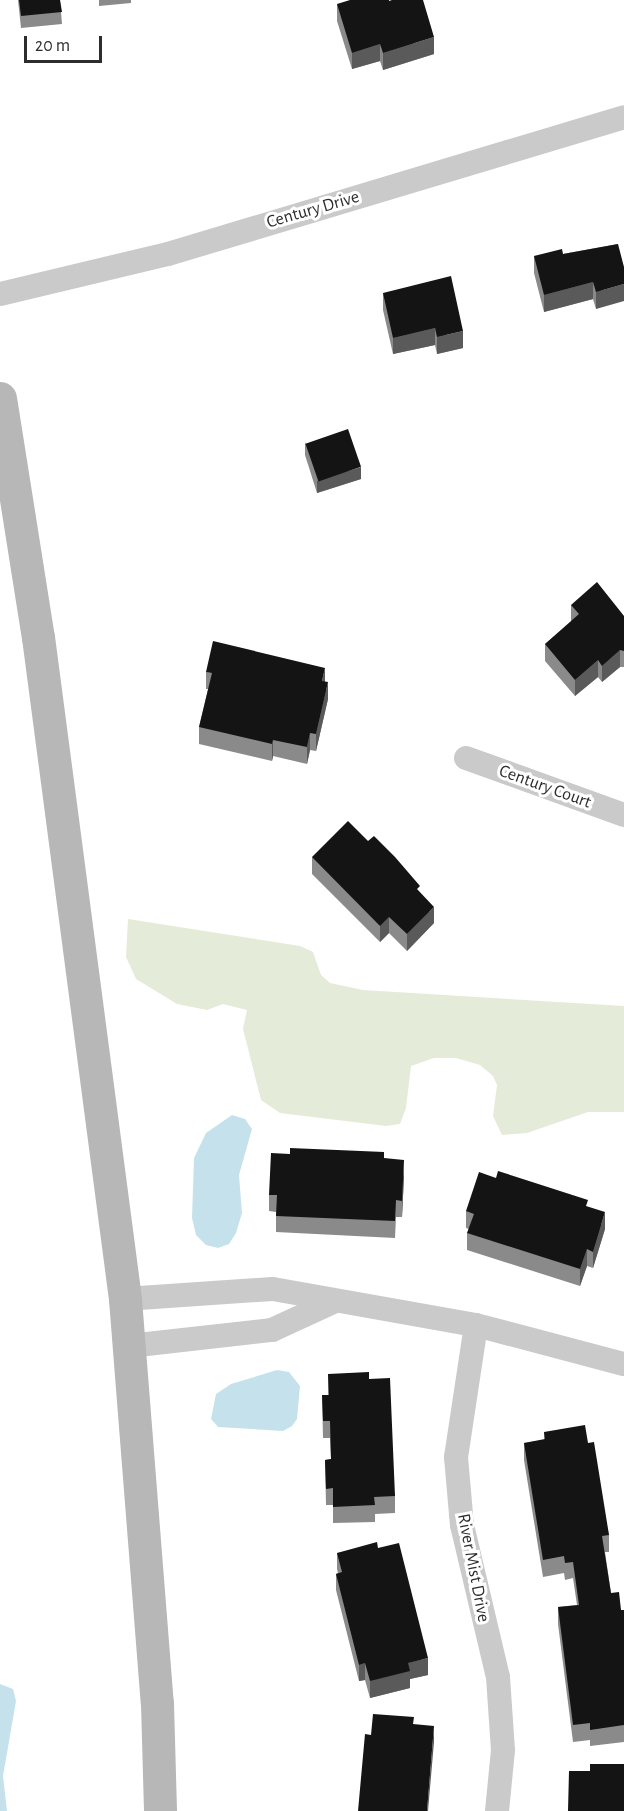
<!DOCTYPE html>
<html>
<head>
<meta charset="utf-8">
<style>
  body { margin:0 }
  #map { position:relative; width:624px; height:1811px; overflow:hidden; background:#fff; font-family:"Alegreya Sans",sans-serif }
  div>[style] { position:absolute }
  .green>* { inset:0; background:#e5ebd9 }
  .water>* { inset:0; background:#c5e2ec }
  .minor>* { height:24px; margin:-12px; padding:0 12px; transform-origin:12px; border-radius:12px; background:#cacaca }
  .secondary>* { height:33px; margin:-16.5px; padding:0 16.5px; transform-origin:16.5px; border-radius:16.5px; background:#b7b7b7 }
  .wall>* { inset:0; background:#8a8a8a }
  .shaded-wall>* { inset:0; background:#5a5a5a }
  .building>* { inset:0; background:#141414; transform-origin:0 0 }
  span { translate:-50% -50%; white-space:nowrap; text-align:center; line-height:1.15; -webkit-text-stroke:6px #fff; paint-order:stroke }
  .street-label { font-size:18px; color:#2d2d2d }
  .scale { position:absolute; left:24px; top:36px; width:78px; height:27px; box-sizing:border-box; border:3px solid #2d2d2d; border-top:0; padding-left:8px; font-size:18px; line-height:21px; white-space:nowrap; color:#2d2d2d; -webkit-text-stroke:4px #fff; paint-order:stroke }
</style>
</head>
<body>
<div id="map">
  <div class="green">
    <i style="clip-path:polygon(128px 919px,300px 946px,313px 952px,321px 975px,330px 983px,363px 990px,624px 1006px,624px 1112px,588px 1112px,527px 1133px,502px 1135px,493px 1116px,497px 1085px,493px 1076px,480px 1065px,456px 1058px,434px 1058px,411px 1066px,406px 1108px,400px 1124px,386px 1126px,280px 1113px,261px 1100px,243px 1029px,247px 1010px,223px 1004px,207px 1010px,177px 1004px,136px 979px,126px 957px)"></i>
  </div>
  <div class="water">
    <i style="clip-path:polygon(232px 1115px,245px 1119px,252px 1129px,239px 1175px,242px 1213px,236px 1233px,229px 1244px,218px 1248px,206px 1245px,196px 1235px,192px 1218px,194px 1158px,206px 1133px)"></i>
    <i style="clip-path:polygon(277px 1370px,289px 1372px,300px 1386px,297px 1419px,292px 1426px,283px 1431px,218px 1427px,211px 1419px,216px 1394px,231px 1384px)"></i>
    <i style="clip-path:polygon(0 1684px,13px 1689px,16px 1701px,3px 1776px,7px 1811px,0 1811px)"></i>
  </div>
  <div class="minor">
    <i style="left:0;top:294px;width:173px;rotate:-13.4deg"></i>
    <i style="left:168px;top:254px;width:476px;rotate:-16.7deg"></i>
    <i style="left:466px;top:758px;width:168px;rotate:19.8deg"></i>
    <i style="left:125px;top:1299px;width:148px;rotate:-3.9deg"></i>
    <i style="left:273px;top:1289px;width:206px;rotate:10.1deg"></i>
    <i style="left:476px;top:1325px;width:153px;rotate:14.8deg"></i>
    <i style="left:476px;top:1325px;width:134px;rotate:98.6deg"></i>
    <i style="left:456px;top:1457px;width:68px;rotate:85deg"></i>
    <i style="left:462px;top:1525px;width:156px;rotate:76.7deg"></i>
    <i style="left:498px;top:1677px;width:73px;rotate:86.1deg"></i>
    <i style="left:503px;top:1750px;width:61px;rotate:95.6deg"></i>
    <i style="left:129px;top:1346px;width:144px;rotate:-6.4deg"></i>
    <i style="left:272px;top:1330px;width:67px;rotate:-24.7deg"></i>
  </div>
  <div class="secondary">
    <i style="left:0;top:398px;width:242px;rotate:81deg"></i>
    <i style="left:38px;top:637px;width:668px;rotate:82.51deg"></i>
    <i style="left:125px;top:1299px;width:405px;rotate:85.5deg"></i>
    <i style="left:157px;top:1703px;width:108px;rotate:88.4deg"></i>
  </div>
  <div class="wall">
    <i style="clip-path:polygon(18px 0,60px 0,62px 24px,21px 28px)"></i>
    <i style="clip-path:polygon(99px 0,131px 0,131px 3px,99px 6px)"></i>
    <i style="clip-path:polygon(337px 4px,434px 54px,383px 70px,380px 61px,352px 69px,337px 21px)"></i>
    <i style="clip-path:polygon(618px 244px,596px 309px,593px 299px,544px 312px,534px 273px,534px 256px,563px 254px)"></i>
    <i style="clip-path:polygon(383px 293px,463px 348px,437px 354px,435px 345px,393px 354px,383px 310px)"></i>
    <i style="clip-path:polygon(305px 443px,361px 479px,317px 493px,305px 455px)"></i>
    <i style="clip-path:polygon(571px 605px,624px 616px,624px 667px,620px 667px,602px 682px,598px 677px,575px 696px,545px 661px,545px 644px,571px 622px)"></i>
    <i style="clip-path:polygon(206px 672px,325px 682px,328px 699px,316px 751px,310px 750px,307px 764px,273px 756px,272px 761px,199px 744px,199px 727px,208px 689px,206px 689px)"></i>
    <i style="clip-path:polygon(312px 857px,420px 893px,434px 923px,407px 951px,389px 933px,380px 942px,312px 874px)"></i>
    <i style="clip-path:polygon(384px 1158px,404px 1176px,402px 1217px,396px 1217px,395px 1238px,276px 1232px,276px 1212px,269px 1211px,269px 1195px)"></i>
    <i style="clip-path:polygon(588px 1207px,605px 1229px,593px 1268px,587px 1266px,580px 1286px,467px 1250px,467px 1233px,469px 1229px,466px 1228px,466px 1211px)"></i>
    <i style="clip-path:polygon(328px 1374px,369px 1379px,395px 1496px,395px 1513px,375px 1514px,375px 1522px,333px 1523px,333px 1505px,326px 1505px,325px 1460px,331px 1459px,330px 1438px,323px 1438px,322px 1395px,328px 1395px)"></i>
    <i style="clip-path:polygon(544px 1432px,588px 1443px,609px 1535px,609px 1552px,605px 1552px,611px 1593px,621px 1610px,624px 1610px,624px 1742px,590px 1746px,590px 1740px,573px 1742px,558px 1624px,558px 1607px,577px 1605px,573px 1578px,565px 1580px,564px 1573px,543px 1577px,524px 1460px,524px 1443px,544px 1440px)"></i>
    <i style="clip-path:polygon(378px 1548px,428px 1675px,410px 1679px,410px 1688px,370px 1698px,365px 1680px,359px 1681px,336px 1590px,336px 1574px,338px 1573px,337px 1569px,337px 1553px)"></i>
  </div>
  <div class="shaded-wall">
    <i style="clip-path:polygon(434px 37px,434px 54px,383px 70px,383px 53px)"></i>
    <i style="clip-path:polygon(380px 44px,380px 61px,352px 69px,352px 53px)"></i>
    <i style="clip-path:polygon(593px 282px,593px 299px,544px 312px,544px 295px)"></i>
    <i style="clip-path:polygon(624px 284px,624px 301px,596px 309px,596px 292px)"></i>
    <i style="clip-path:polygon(435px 328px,435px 345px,393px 354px,393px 338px)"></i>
    <i style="clip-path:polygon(463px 331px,463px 348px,437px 354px,437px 337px)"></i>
    <i style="clip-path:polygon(361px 467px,361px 479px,317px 493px,317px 481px)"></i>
    <i style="clip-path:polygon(620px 650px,620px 667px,602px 682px,602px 666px)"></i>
    <i style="clip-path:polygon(598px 660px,598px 677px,575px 696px,575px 680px)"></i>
    <i style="clip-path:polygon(325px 668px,325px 684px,322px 681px)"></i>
    <i style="clip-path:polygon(328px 682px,328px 699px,316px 751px,316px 734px)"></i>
    <i style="clip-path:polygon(310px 733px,310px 750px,307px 764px,307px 747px)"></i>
    <i style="clip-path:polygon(273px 740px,273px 756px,272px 761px,272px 744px)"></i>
    <i style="clip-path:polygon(434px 907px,434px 923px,407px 951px,407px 934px)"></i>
    <i style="clip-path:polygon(389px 917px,389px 933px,380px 942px,380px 926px)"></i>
    <i style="clip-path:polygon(404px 1160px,404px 1176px,402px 1217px,402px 1201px)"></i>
    <i style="clip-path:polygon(605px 1212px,605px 1229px,593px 1268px,593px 1252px)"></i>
    <i style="clip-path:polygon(587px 1249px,587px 1266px,580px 1286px,580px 1269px)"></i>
    <i style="clip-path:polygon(428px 1658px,428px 1675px,410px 1679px,410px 1688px,370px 1698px,370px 1681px,408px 1663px)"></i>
    <i style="clip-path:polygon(365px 1663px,365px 1680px,359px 1681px,359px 1665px)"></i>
    <i style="clip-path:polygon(434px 1726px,434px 1742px,428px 1811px,427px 1811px)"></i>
  </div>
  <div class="building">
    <i style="clip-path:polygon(19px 0,60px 0,62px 12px,21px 16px)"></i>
    <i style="clip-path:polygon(350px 0,389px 0,389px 1px,392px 0,423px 0,434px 37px,383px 53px,380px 44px,352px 53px,337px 4px)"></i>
    <i style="clip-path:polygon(618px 244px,624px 267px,624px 284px,596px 292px,593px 282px,544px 295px,534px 256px,562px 249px,563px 254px)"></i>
    <i style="clip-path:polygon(451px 276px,463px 331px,437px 337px,435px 328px,393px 338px,383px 293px)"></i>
    <i style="left:348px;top:429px;width:40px;height:45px;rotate:71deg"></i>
    <i style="clip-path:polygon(597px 582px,624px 616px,624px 651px,620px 650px,602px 666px,598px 660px,575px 680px,545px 644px,579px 614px,571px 605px)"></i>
    <i style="clip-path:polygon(213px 641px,325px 668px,322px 681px,328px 682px,316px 734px,310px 733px,307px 747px,273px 740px,272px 744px,199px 727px,212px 673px,206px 672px)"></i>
    <i style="clip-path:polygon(348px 821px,368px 841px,374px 836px,395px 857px,420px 886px,417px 889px,434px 907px,407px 934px,389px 917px,380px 926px,312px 857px)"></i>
    <i style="clip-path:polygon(290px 1148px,384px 1152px,384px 1158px,404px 1160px,402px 1201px,396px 1200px,395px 1221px,276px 1216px,277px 1195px,269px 1195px,271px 1153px,290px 1154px)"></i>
    <i style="clip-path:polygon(498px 1171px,588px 1200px,586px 1206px,605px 1212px,593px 1252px,587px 1249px,580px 1269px,467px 1233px,474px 1214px,466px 1211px,479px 1172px,496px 1178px)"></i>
    <i style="clip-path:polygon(369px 1372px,369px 1379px,390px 1378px,395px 1496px,374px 1497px,375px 1505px,333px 1507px,333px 1488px,326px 1489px,325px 1460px,331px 1459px,330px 1421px,323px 1421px,322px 1395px,329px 1395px,328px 1374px)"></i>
    <i style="clip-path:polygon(585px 1425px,588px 1443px,594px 1442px,609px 1535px,602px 1536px,611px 1593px,619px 1592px,621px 1610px,624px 1610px,624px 1725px,590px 1730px,590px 1723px,573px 1725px,558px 1607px,579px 1605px,573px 1562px,565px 1563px,564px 1556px,543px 1560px,524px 1443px,545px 1439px,544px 1432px)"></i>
    <i style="clip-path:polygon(377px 1542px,378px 1548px,399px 1543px,428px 1658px,408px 1663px,410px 1671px,370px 1681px,365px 1663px,359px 1665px,336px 1574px,342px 1572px,337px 1553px)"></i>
    <i style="clip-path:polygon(373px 1714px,414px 1717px,413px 1724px,434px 1726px,427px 1811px,358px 1811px,365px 1734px,371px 1735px)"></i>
    <i style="clip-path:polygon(590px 1764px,624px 1764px,624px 1811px,568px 1811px,569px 1771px,590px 1771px)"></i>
  </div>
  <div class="street-label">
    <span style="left:313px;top:210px;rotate:-16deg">Century Drive</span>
    <span style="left:545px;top:787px;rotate:20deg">Century Court</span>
    <span style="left:473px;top:1568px;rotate:79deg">River Mist Drive</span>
  </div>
  <div class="scale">20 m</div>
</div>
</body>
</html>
